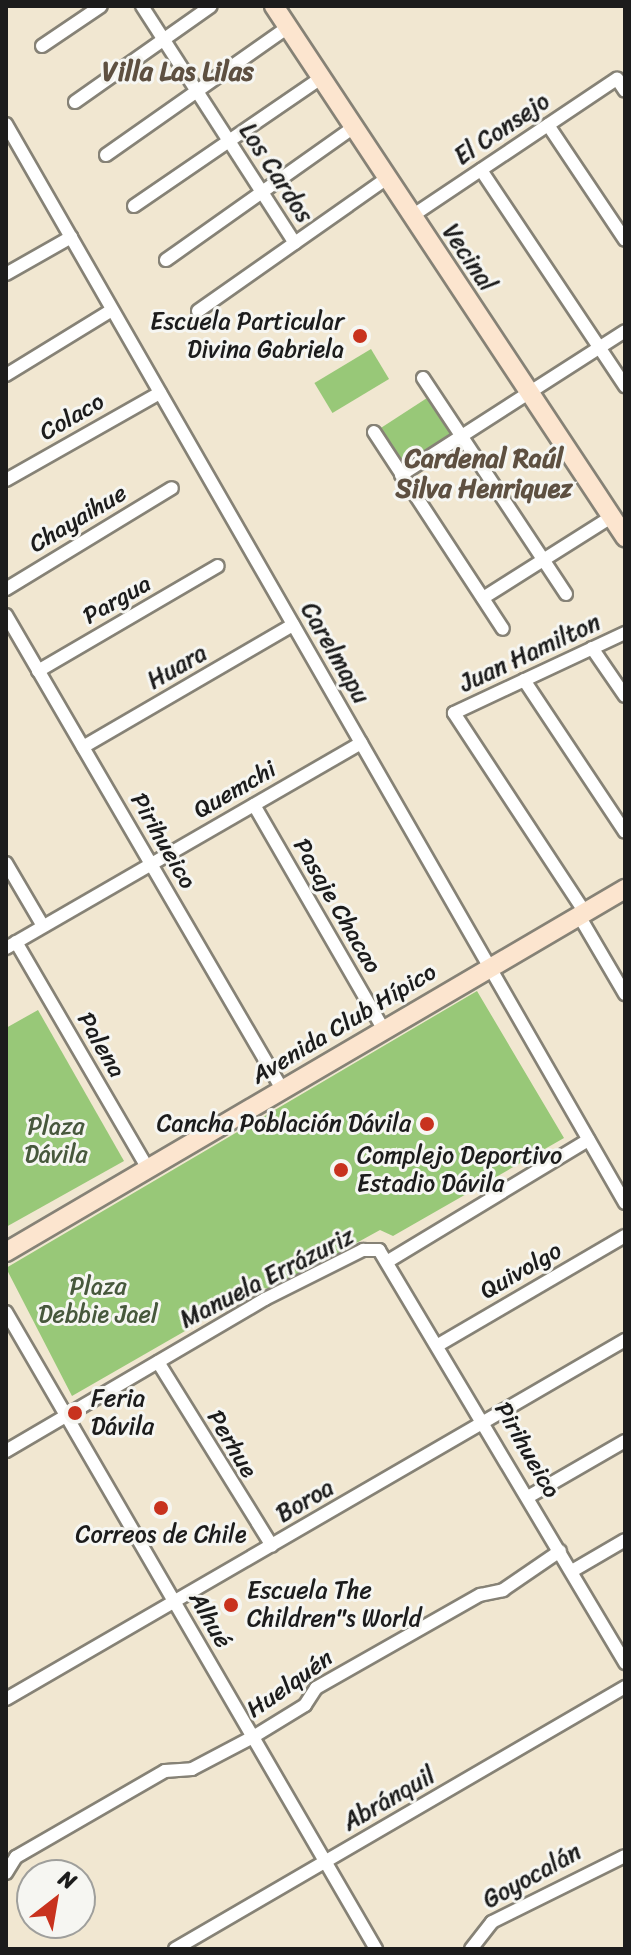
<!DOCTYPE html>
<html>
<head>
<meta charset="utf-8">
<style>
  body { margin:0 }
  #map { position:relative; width:631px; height:1955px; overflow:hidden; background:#f1e7d1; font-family:Sriracha,sans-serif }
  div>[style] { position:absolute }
  .green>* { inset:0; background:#98c878; transform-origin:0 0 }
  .roads { filter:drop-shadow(2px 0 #868276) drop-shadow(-2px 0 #868276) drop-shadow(0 2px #868276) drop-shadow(0 -2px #868276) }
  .street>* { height:12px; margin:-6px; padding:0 6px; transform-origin:6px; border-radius:6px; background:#fff }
  .secondary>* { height:18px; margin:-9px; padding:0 9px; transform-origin:9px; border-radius:9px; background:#fce5cf }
  .dots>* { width:22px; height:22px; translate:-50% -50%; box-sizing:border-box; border:4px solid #f6f6f2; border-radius:50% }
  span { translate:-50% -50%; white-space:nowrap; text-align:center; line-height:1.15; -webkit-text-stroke:6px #f6f6f2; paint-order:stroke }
  .street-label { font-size:24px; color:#1c1c1c }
  .poi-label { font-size:24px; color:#1c1c1c }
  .right { translate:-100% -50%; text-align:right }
  .left { translate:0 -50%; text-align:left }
  .park-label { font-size:24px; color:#47583c }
  .neighbourhood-label { font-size:26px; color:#5e5041; font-weight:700 }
  .frame { position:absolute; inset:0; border:8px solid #1c1c1c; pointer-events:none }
  .north { position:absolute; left:16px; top:1859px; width:80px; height:80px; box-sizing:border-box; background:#f6f6f2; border:2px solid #9f9f9c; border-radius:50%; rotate:31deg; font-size:22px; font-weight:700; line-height:32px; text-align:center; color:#1c1c1c }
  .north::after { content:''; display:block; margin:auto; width:28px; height:36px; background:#c8321e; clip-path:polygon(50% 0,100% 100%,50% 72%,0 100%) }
</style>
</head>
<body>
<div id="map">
  <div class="green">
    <i style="left:371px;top:349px;width:35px;height:66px;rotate:59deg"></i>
    <i style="left:427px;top:398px;width:43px;height:56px;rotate:57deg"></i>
    <i style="clip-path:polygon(477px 991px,564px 1138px,393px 1236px,380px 1230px,273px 1289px,260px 1288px,72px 1396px,6px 1268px)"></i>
    <i style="clip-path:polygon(38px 1010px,124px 1161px,6px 1227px,6px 1028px)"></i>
  </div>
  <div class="roads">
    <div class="street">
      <i style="left:142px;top:6px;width:282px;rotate:57.2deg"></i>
      <i style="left:42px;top:46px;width:71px;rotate:-34.1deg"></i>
      <i style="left:75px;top:102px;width:166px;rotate:-35.2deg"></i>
      <i style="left:6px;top:124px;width:1244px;rotate:60.16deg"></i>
      <i style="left:548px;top:125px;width:138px;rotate:56.2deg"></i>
      <i style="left:106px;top:155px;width:223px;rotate:-35.1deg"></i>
      <i style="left:481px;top:170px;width:260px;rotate:56.3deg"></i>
      <i style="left:134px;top:206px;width:227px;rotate:-34.4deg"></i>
      <i style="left:412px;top:216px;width:247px;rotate:-33.8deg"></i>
      <i style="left:617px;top:79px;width:14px;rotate:56deg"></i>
      <i style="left:166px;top:260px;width:230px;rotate:-35.3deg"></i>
      <i style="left:6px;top:274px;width:75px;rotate:-29.6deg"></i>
      <i style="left:198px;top:311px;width:231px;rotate:-35.1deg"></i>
      <i style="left:6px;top:375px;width:124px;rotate:-31.5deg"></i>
      <i style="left:423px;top:378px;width:259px;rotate:56.5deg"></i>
      <i style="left:374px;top:432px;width:235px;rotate:56.8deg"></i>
      <i style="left:401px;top:475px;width:266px;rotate:-32.7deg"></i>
      <i style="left:6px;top:480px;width:177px;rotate:-29.5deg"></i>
      <i style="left:6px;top:589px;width:194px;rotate:-31.3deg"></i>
      <i style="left:483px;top:598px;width:151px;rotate:-32.3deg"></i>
      <i style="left:6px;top:615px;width:548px;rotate:59.79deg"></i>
      <i style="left:592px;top:648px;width:58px;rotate:55.5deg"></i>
      <i style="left:38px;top:671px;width:208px;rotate:-30.3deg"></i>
      <i style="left:524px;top:680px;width:182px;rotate:56.4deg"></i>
      <i style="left:83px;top:747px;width:243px;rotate:-30.2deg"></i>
      <i style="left:254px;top:805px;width:258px;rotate:60deg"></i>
      <i style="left:6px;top:863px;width:73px;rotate:59.6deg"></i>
      <i style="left:584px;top:911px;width:237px;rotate:-123.3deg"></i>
      <i style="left:454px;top:713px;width:189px;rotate:-25.1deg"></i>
      <i style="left:578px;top:914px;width:93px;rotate:59.6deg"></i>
      <i style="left:16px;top:942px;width:263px;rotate:59.8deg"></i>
      <i style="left:6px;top:948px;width:410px;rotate:-30deg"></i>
      <i style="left:390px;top:1260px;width:232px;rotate:-31.2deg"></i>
      <i style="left:6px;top:1312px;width:737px;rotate:59.85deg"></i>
      <i style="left:440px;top:1344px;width:214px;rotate:-30.3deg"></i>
      <i style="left:158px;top:1362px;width:216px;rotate:58.2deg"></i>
      <i style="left:6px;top:1451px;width:300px;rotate:-30.4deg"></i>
      <i style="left:265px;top:1299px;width:110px;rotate:-26.6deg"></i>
      <i style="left:363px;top:1250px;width:16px"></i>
      <i style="left:379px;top:1250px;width:481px;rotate:59.2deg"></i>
      <i style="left:528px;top:1497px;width:112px;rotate:-30deg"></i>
      <i style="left:572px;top:1571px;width:61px;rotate:-30.3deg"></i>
      <i style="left:6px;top:1699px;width:716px;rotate:-30.11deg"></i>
      <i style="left:6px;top:1873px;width:19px;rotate:-58deg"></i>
      <i style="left:16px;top:1857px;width:172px;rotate:-30deg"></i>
      <i style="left:165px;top:1771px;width:27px;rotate:-4deg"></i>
      <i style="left:192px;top:1769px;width:69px;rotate:-27.7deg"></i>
      <i style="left:253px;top:1737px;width:61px;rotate:-31.6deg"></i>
      <i style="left:305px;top:1705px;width:20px;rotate:-57deg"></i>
      <i style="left:316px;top:1688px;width:189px;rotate:-29.6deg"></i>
      <i style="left:480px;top:1595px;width:24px;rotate:-12deg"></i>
      <i style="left:503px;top:1590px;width:69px;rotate:-34.4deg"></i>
      <i style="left:175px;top:1949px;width:521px;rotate:-30.21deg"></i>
      <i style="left:471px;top:1949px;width:34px;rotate:-52deg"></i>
      <i style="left:492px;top:1922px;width:148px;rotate:-26.4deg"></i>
    </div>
    <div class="secondary">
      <i style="left:274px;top:6px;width:637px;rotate:56.53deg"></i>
      <i style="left:6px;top:1252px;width:718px;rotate:-30.39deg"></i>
    </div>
  </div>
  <div class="dots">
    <i style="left:360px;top:336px;background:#c8321e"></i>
    <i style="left:427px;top:1124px;background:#c8321e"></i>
    <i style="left:341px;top:1170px;background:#c8321e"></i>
    <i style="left:75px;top:1413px;background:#c8321e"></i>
    <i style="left:161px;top:1508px;background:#c8321e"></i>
    <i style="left:231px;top:1605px;background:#c8321e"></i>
  </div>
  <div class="street-label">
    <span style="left:502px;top:129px;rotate:-34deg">El Consejo</span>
    <span style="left:276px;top:173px;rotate:57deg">Los Cardos</span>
    <span style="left:469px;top:258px;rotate:56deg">Vecinal</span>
    <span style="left:72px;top:417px;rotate:-30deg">Colaco</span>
    <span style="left:78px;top:519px;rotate:-31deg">Chayaihue</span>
    <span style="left:117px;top:600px;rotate:-30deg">Pargua</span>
    <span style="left:335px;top:653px;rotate:60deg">Carelmapu</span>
    <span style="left:530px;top:653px;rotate:-25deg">Juan Hamilton</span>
    <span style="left:177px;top:667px;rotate:-30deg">Huara</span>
    <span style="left:235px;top:790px;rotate:-30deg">Quemchi</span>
    <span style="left:163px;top:841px;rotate:60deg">Pirihueico</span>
    <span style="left:337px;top:906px;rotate:60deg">Pasaje Chacao</span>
    <span style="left:344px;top:1024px;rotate:-31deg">Avenida Club Hípico</span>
    <span style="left:101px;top:1045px;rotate:60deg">Palena</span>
    <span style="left:521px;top:1271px;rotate:-30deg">Quivolgo</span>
    <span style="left:267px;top:1278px;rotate:-27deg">Manuela Errázuriz</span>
    <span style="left:232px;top:1444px;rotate:59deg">Perhue</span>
    <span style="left:527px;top:1450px;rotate:60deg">Pirihueico</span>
    <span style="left:305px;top:1501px;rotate:-30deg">Boroa</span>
    <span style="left:210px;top:1620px;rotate:60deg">Alhué</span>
    <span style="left:290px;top:1684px;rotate:-35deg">Huelquén</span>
    <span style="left:389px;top:1799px;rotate:-30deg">Abránquil</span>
    <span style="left:532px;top:1876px;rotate:-29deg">Goyocalán</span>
  </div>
  <div class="poi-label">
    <span class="right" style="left:344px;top:336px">Escuela Particular<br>Divina Gabriela</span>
    <span class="right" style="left:411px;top:1124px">Cancha Población Dávila</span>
    <span class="left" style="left:357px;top:1170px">Complejo Deportivo<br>Estadio Dávila</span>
    <span class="left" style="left:91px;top:1413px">Feria<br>Dávila</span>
    <span style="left:161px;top:1535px">Correos de Chile</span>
    <span class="left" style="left:247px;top:1605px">Escuela The<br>Children"s World</span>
  </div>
  <div class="park-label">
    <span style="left:56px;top:1141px">Plaza<br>Dávila</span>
    <span style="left:98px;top:1301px">Plaza<br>Debbie Jael</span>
  </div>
  <div class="neighbourhood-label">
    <span style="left:178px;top:72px">Villa Las Lilas</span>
    <span style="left:484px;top:474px">Cardenal Raúl<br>Silva Henriquez</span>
  </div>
  <div class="frame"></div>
  <div class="north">N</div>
</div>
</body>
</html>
